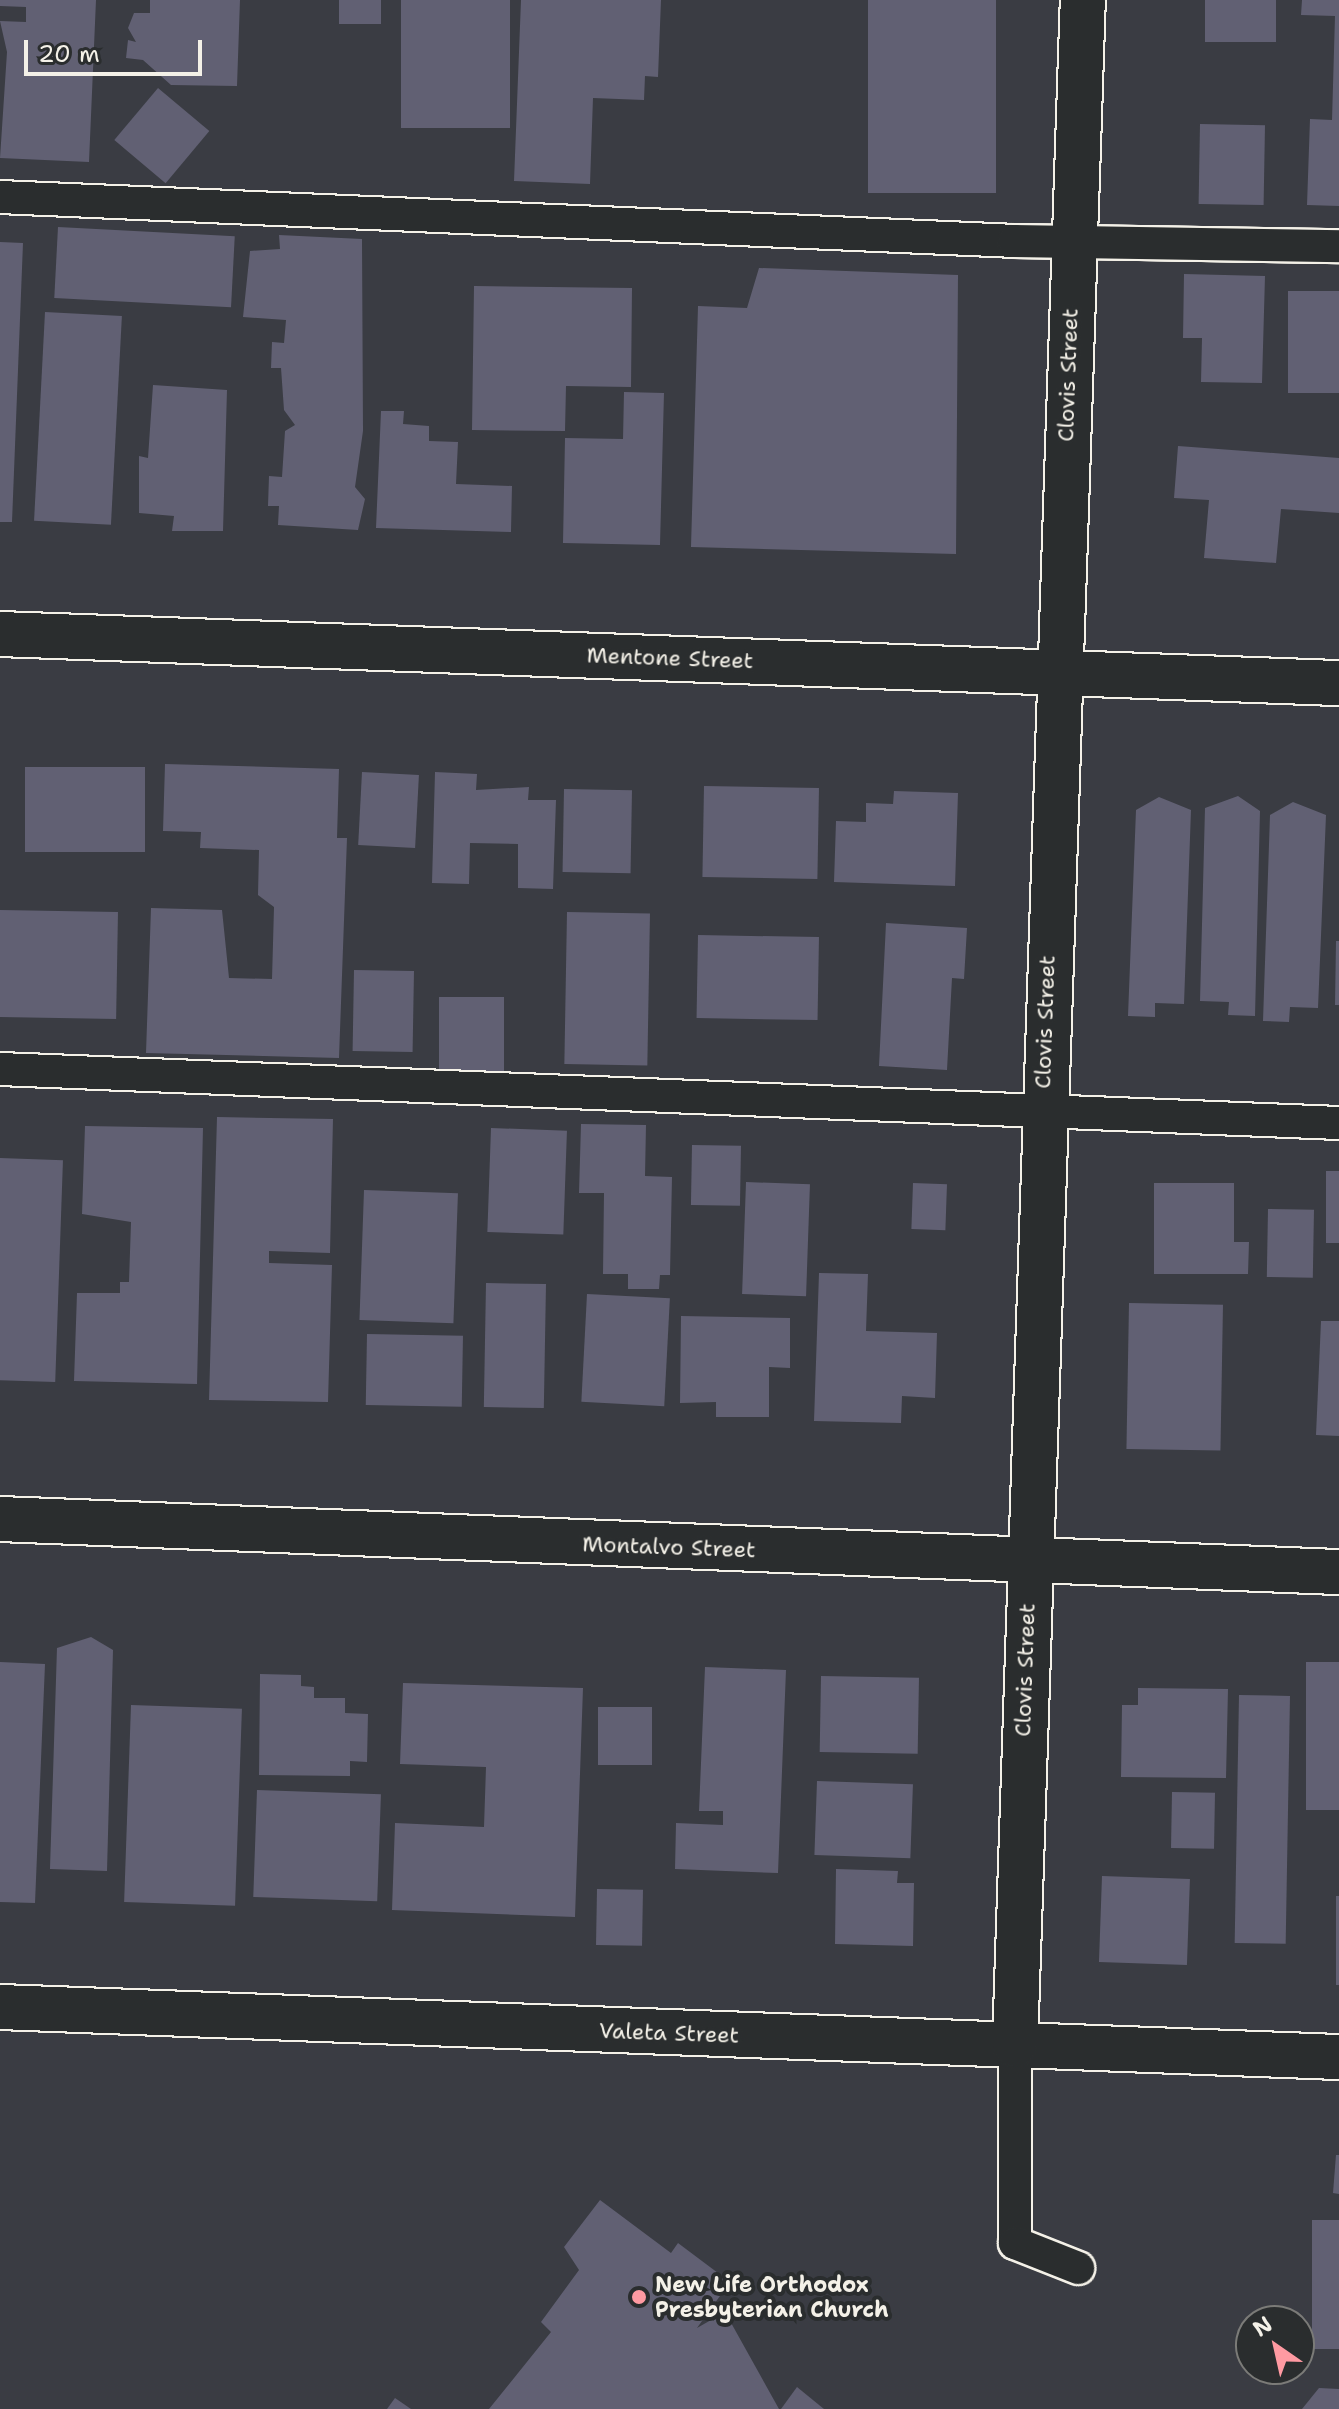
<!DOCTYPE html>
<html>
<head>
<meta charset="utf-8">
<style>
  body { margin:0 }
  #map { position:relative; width:1339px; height:2409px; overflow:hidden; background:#3a3c43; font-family:"Shantell Sans",sans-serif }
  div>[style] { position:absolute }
  .building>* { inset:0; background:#616073; transform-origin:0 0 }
  .roads { filter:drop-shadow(2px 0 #f4f1e8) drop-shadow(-2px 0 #f4f1e8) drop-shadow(0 2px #f4f1e8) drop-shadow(0 -2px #f4f1e8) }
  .service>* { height:32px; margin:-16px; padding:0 16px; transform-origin:16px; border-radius:16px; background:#2a2d2e }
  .minor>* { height:44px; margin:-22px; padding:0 22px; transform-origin:22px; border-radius:22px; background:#2a2d2e }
  .dots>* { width:22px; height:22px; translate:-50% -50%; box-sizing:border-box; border:4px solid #2a2d2e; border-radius:50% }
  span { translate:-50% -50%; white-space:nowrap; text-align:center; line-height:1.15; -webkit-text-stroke:8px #2a2d2e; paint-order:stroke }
  .street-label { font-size:22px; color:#f4f1e8 }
  .poi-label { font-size:22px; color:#f4f1e8; font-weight:700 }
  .left { translate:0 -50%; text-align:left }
  .north { position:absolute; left:1235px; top:2305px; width:80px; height:80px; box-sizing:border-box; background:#2a2d2e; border:2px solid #7b7b78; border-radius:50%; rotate:326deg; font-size:22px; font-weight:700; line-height:32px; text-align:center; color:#f4f1e8 }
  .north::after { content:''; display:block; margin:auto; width:28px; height:36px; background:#ff9aa2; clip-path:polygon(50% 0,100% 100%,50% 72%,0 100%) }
  .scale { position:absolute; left:24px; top:40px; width:178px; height:36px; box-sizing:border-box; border:4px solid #f4f1e8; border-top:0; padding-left:10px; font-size:24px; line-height:28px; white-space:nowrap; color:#f4f1e8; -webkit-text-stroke:6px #2a2d2e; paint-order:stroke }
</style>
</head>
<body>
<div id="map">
  <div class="building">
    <i style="clip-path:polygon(0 0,96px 0,89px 162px,0 158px,7px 52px,0 21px,26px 22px,26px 7px,0 6px)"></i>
    <i style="clip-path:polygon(150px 0,240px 0,237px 86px,171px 85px,143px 60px,126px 58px,128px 40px,136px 42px,128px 28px,134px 13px,150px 13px)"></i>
    <i style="left:339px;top:0;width:42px;height:24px"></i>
    <i style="left:401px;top:0;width:109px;height:128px"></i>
    <i style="clip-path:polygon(521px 0,661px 0,658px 77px,645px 76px,644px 100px,593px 98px,590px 184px,514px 181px)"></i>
    <i style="left:868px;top:0;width:128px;height:193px"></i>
    <i style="left:1205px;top:0;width:71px;height:42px"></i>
    <i style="clip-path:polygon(1302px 0,1339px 0,1339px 206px,1307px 205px,1310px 119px,1332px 120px,1335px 16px,1301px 15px)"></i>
    <i style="left:158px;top:88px;width:67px;height:68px;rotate:40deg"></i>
    <i style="left:1200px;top:124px;width:65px;height:80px;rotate:1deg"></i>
    <i style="left:58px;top:227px;width:177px;height:71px;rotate:3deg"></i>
    <i style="clip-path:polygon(279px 235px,362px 239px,363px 431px,355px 487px,365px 499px,358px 530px,278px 525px,279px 506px,268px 506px,269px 476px,282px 477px,285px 431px,295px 425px,284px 410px,281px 368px,271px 368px,272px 342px,284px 343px,286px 320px,243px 317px,250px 251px,280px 249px)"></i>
    <i style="clip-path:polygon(0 242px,23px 243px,12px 522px,0 522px)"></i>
    <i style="clip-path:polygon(759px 268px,958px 275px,956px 554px,691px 547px,698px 306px,747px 308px)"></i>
    <i style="clip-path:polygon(1184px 274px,1265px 276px,1262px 383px,1201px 382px,1202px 338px,1183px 338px)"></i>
    <i style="clip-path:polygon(474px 286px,632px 288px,631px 387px,566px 386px,565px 431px,472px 430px)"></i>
    <i style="left:1339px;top:291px;width:102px;height:51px;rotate:90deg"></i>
    <i style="left:45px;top:312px;width:77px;height:209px;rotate:3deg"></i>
    <i style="clip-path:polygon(153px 385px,227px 390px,223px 531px,172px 531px,174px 516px,139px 513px,139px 456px,148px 458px)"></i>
    <i style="clip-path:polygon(624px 392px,664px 393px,660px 545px,563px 543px,565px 438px,623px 439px)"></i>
    <i style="clip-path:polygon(381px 411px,404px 411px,403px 424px,429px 426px,429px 441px,458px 442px,456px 484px,512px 486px,511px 532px,376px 528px)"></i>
    <i style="clip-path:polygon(1178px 446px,1339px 458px,1339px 513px,1281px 509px,1276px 563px,1204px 558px,1209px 500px,1174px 498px)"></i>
    <i style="clip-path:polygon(165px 764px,339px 769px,337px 838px,347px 838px,339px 1058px,146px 1053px,151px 908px,222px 910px,229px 978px,272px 979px,274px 907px,258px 895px,259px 850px,200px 848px,201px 832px,163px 831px)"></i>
    <i style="left:145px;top:767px;width:85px;height:120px;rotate:90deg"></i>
    <i style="left:362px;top:772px;width:57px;height:73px;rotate:3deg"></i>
    <i style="clip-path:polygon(435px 772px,477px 774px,476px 790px,529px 787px,528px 800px,556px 800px,553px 889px,518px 888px,518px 844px,470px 843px,469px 884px,432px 883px)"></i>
    <i style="left:704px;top:786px;width:115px;height:91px;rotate:1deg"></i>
    <i style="left:564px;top:789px;width:68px;height:83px;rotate:1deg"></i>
    <i style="clip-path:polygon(894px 791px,958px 793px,955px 886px,834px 882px,836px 821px,866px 822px,866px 803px,893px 804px)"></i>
    <i style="clip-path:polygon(1238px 796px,1260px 811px,1255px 1016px,1228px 1015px,1229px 1002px,1200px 1001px,1205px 808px)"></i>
    <i style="clip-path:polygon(1159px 797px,1191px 810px,1184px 1004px,1155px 1003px,1155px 1017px,1128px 1016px,1136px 810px)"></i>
    <i style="clip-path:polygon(1293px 802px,1326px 815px,1318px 1008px,1290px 1007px,1289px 1022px,1263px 1021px,1270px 815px)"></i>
    <i style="left:0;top:910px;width:118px;height:107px;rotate:1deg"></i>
    <i style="left:567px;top:912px;width:83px;height:152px;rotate:1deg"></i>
    <i style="clip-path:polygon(886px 923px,967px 928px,964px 979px,952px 978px,947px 1070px,879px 1066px)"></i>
    <i style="left:698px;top:935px;width:121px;height:83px;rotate:1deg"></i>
    <i style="clip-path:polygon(1336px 941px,1339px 941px,1339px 1005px,1335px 1005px)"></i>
    <i style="left:354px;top:970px;width:60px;height:81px;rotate:1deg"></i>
    <i style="left:439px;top:997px;width:65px;height:78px"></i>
    <i style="clip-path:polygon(217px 1117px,333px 1119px,330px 1253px,269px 1251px,269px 1263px,332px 1265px,328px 1402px,209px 1400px)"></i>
    <i style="clip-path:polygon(581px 1124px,646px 1125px,645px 1176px,672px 1177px,670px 1275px,660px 1275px,659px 1289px,628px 1289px,628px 1274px,603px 1274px,604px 1193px,579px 1193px)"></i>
    <i style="clip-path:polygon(85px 1126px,203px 1128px,197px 1384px,74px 1381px,77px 1293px,120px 1293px,120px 1282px,129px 1282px,131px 1222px,82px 1214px)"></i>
    <i style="left:491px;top:1128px;width:76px;height:104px;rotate:2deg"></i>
    <i style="left:692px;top:1145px;width:49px;height:60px;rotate:1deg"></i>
    <i style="left:0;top:1158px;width:63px;height:222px;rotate:2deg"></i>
    <i style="left:1326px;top:1171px;width:13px;height:72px"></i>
    <i style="left:746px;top:1182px;width:64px;height:112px;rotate:2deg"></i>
    <i style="left:913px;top:1183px;width:34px;height:46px;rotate:2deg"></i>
    <i style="clip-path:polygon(1154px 1183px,1234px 1183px,1234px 1242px,1249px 1242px,1248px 1274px,1154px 1274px)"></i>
    <i style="left:364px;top:1190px;width:94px;height:130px;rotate:2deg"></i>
    <i style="left:1268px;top:1209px;width:46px;height:68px;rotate:1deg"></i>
    <i style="clip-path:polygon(819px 1273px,868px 1274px,866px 1331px,937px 1333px,935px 1398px,902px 1396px,901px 1423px,814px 1421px)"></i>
    <i style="left:486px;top:1283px;width:60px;height:124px;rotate:1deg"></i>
    <i style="left:587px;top:1294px;width:83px;height:108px;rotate:3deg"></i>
    <i style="left:1129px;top:1303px;width:94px;height:146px;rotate:1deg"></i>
    <i style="clip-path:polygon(681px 1316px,790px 1318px,790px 1368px,769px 1367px,769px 1417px,716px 1417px,716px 1402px,680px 1403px)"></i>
    <i style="clip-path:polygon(1321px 1321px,1339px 1321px,1339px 1436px,1316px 1435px)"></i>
    <i style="left:367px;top:1334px;width:96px;height:71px;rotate:1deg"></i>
    <i style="clip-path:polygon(91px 1637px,113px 1650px,107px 1871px,50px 1869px,57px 1648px)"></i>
    <i style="clip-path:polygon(0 1662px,45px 1664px,35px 1903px,0 1902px)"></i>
    <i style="left:1306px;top:1662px;width:33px;height:148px"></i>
    <i style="clip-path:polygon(705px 1667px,786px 1670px,778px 1873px,675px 1869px,676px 1823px,723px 1825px,723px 1811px,699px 1811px)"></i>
    <i style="clip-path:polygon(260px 1674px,301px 1675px,301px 1686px,314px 1687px,314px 1698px,345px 1698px,345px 1713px,368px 1714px,367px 1762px,350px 1761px,350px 1776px,259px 1775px)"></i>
    <i style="left:821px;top:1676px;width:98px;height:76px;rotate:1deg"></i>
    <i style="clip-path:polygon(403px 1683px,583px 1688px,575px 1917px,392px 1910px,395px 1823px,484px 1827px,486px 1767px,400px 1764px)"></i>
    <i style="clip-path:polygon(1138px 1688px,1228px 1689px,1226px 1778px,1121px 1777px,1122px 1705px,1138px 1705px)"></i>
    <i style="left:1239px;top:1695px;width:51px;height:248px;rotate:1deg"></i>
    <i style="left:131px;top:1705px;width:111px;height:197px;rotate:2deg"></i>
    <i style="left:598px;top:1707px;width:54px;height:58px"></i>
    <i style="left:817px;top:1781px;width:96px;height:74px;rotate:2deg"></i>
    <i style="left:257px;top:1790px;width:124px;height:107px;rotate:2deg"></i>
    <i style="left:1172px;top:1792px;width:43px;height:56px;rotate:1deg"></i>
    <i style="clip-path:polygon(836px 1869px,898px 1871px,897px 1883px,914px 1883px,913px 1946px,835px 1944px)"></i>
    <i style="left:1102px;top:1876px;width:88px;height:86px;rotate:2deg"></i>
    <i style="left:597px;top:1889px;width:46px;height:56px;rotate:1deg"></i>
    <i style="left:1336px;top:1896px;width:3px;height:89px"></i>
    <i style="clip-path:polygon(1336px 2155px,1339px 2155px,1339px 2194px,1333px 2193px)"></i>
    <i style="clip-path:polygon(600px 2200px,671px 2253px,678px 2243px,730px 2282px,697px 2328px,725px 2312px,779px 2409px,489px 2409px,551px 2332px,541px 2322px,579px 2270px,564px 2247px)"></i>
    <i style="left:1339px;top:2220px;width:129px;height:27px;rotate:90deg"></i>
    <i style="clip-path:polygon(797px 2387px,824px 2409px,781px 2409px)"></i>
    <i style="clip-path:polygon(1319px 2388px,1339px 2389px,1339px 2409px,1302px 2409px)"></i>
    <i style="clip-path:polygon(395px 2398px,411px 2409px,387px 2409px)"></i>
  </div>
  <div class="roads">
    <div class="service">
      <i style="left:0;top:197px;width:1015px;rotate:2.48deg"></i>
      <i style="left:1014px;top:241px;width:325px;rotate:0.9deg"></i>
      <i style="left:0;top:1069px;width:1340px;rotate:2.31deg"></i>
      <i style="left:1015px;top:2045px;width:198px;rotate:90deg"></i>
      <i style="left:1015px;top:2243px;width:68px;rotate:21.6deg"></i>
    </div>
    <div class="minor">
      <i style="left:0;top:634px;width:1340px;rotate:2.1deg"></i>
      <i style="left:0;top:1519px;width:1340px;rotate:2.27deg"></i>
      <i style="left:0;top:2007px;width:1340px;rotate:2.14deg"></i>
      <i style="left:1015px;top:2045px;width:2046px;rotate:-88.1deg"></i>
    </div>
  </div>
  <div class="dots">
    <i style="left:639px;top:2297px;background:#ff9aa2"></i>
  </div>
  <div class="street-label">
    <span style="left:1068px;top:375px;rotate:-88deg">Clovis Street</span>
    <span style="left:670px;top:658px;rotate:2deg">Mentone Street</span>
    <span style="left:1045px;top:1022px;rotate:-88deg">Clovis Street</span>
    <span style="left:669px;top:1547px;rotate:2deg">Montalvo Street</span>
    <span style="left:1025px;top:1670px;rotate:-88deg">Clovis Street</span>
    <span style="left:669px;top:2033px;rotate:2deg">Valeta Street</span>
  </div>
  <div class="poi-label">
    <span class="left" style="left:655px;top:2297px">New Life Orthodox<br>Presbyterian Church</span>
  </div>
  <div class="north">N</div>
  <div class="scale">20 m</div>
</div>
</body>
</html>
